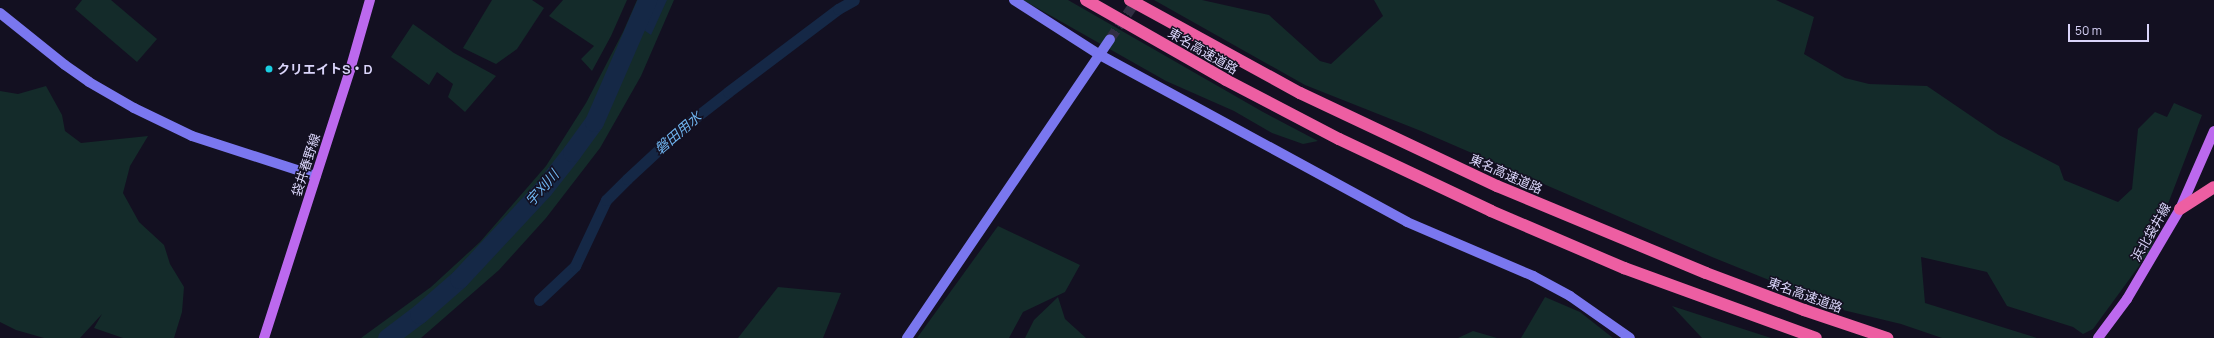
<!DOCTYPE html>
<html>
<head>
<meta charset="utf-8">
<style>
  body { margin:0 }
  #map { position:relative; width:2214px; height:338px; overflow:hidden; background:#131021; font-family:Manrope,"Noto Sans JP",sans-serif }
  div>[style] { position:absolute }
  .green>* { inset:0; background:#142b2a }
  .water>* { inset:0; background:#152846 }
  .canal>* { height:11px; margin:-5.5px; padding:0 5.5px; transform-origin:5.5px; border-radius:5.5px; background:#152846 }
  .river>* { height:19px; margin:-9.5px; padding:0 9.5px; transform-origin:9.5px; border-radius:9.5px; background:#152846 }
  .secondary-tunnel>* { height:10px; margin-top:-5px; transform-origin:0; background:repeating-linear-gradient(90deg,#312e42 0 10px,transparent 0 15px) }
  .secondary>* { height:10px; margin:-5px; padding:0 5px; transform-origin:5px; border-radius:5px; background:#7a77ef }
  .primary>* { height:10px; margin:-5px; padding:0 5px; transform-origin:5px; border-radius:5px; background:#bc69ee }
  .highway>* { height:12px; margin:-6px; padding:0 6px; transform-origin:6px; border-radius:6px; background:#ed5ea2 }
  .dots>* { width:11px; height:11px; translate:-50% -50%; box-sizing:border-box; border:2px solid #131021; border-radius:50% }
  span { translate:-50% -50%; white-space:nowrap; text-align:center; line-height:1.15; -webkit-text-stroke:3px #131021; paint-order:stroke }
  .street-label { font-size:13px; color:#dad5fa }
  .poi-label { font-size:13px; color:#dad5fa; font-weight:700 }
  .left { translate:0 -50%; text-align:left }
  .water-label { font-size:14px; color:#6fb4ef; font-style:italic }
  .scale { position:absolute; left:2068px; top:24px; width:81px; height:18px; box-sizing:border-box; border:2px solid #dad5fa; border-top:0; padding-left:5px; font-size:12px; line-height:14px; white-space:nowrap; color:#dad5fa; -webkit-text-stroke:3px #131021; paint-order:stroke }
</style>
</head>
<body>
<div id="map">
  <div class="green">
    <i style="clip-path:polygon(82px 0,111px 0,157px 39px,137px 62px,75px 9px)"></i>
    <i style="clip-path:polygon(492px 0,532px 0,544px 8px,517px 49px,496px 64px,463px 48px)"></i>
    <i style="clip-path:polygon(563px 0,627px 0,611px 36px,592px 71px,581px 59px,594px 46px,549px 16px)"></i>
    <i style="clip-path:polygon(637px 0,674px 0,641px 76px,600px 148px,546px 218px,499px 270px,421px 338px,361px 338px,431px 287px,480px 242px,546px 166px,586px 103px,623px 32px)"></i>
    <i style="clip-path:polygon(1023px 0,1068px 0,1263px 112px,1318px 141px,1303px 144px,1272px 133px,1234px 111px,1166px 81px)"></i>
    <i style="clip-path:polygon(1154px 0,1202px 0,1269px 15px,1320px 61px,1331px 64px,1383px 16px,1374px 0,1776px 0,1814px 17px,1804px 54px,1845px 78px,1869px 84px,1927px 86px,1999px 135px,2059px 166px,2064px 180px,2118px 202px,2132px 189px,2138px 129px,2155px 112px,2167px 117px,2174px 103px,2202px 115px,2150px 251px,2093px 329px,2083px 334px,2073px 327px,2007px 306px,1987px 272px,1921px 257px,1925px 303px,2037px 338px,1942px 338px,1901px 324px,1843px 310px,1712px 257px,1421px 131px,1305px 85px)"></i>
    <i style="clip-path:polygon(413px 24px,454px 53px,496px 76px,465px 112px,448px 97px,453px 84px,437px 72px,429px 85px,391px 57px)"></i>
    <i style="clip-path:polygon(46px 86px,62px 115px,65px 131px,81px 143px,148px 136px,130px 166px,123px 193px,139px 222px,164px 245px,170px 264px,184px 287px,182px 312px,174px 338px,123px 338px,94px 328px,102px 314px,80px 338px,44px 338px,16px 330px,0 322px,0 91px,18px 94px)"></i>
    <i style="clip-path:polygon(998px 226px,1080px 265px,1065px 292px,1023px 312px,1009px 338px,917px 338px)"></i>
    <i style="clip-path:polygon(778px 287px,841px 293px,823px 338px,738px 338px)"></i>
    <i style="clip-path:polygon(1058px 297px,1065px 319px,1086px 338px,1025px 338px,1034px 320px)"></i>
    <i style="clip-path:polygon(1545px 297px,1580px 312px,1613px 338px,1521px 338px)"></i>
    <i style="clip-path:polygon(1672px 306px,1771px 338px,1702px 338px)"></i>
    <i style="clip-path:polygon(1473px 331px,1497px 338px,1458px 338px)"></i>
  </div>
  <div class="water">
    <i style="clip-path:polygon(641px 0,667px 0,651px 35px,631px 21px)"></i>
  </div>
  <div class="canal">
    <i style="left:539px;top:300px;width:50px;rotate:-43.4deg"></i>
    <i style="left:575px;top:266px;width:73px;rotate:-64.8deg"></i>
    <i style="left:606px;top:200px;width:30px;rotate:-45deg"></i>
    <i style="left:627px;top:179px;width:75px;rotate:-42.8deg"></i>
    <i style="left:682px;top:128px;width:58px;rotate:-38deg"></i>
    <i style="left:728px;top:92px;width:138px;rotate:-37deg"></i>
    <i style="left:838px;top:9px;width:18px;rotate:-29deg"></i>
  </div>
  <div class="river">
    <i style="left:387px;top:338px;width:40px;rotate:-37deg"></i>
    <i style="left:419px;top:314px;width:53px;rotate:-41.2deg"></i>
    <i style="left:459px;top:279px;width:123px;rotate:-47deg"></i>
    <i style="left:543px;top:189px;width:47px;rotate:-51.9deg"></i>
    <i style="left:572px;top:152px;width:37px;rotate:-54deg"></i>
    <i style="left:594px;top:122px;width:133px;rotate:-66.5deg"></i>
  </div>
  <div class="secondary-tunnel">
    <i style="left:1110px;top:39px;width:47px;rotate:-55.3deg"></i>
  </div>
  <div class="secondary">
    <i style="left:1014px;top:0;width:102px;rotate:32.6deg"></i>
    <i style="left:1100px;top:55px;width:349px;rotate:28.5deg"></i>
    <i style="left:1407px;top:222px;width:137px;rotate:23.2deg"></i>
    <i style="left:1533px;top:276px;width:42px;rotate:28.4deg"></i>
    <i style="left:1570px;top:296px;width:73px;rotate:35deg"></i>
    <i style="left:0;top:13px;width:83px;rotate:38.7deg"></i>
    <i style="left:65px;top:65px;width:29px;rotate:35deg"></i>
    <i style="left:89px;top:82px;width:52px;rotate:30deg"></i>
    <i style="left:134px;top:108px;width:64px;rotate:25.8deg"></i>
    <i style="left:192px;top:136px;width:130px;rotate:17.9deg"></i>
    <i style="left:907px;top:338px;width:361px;rotate:-55.8deg"></i>
  </div>
  <div class="primary">
    <i style="left:264px;top:338px;width:281px;rotate:-72.2deg"></i>
    <i style="left:350px;top:70px;width:73px;rotate:-74.1deg"></i>
    <i style="left:2098px;top:338px;width:49px;rotate:-53.4deg"></i>
    <i style="left:2127px;top:299px;width:104px;rotate:-59.5deg"></i>
    <i style="left:2180px;top:209px;width:85px;rotate:-66.4deg"></i>
  </div>
  <div class="highway">
    <i style="left:1086px;top:0;width:161px;rotate:29.7deg"></i>
    <i style="left:1226px;top:80px;width:127px;rotate:27.6deg"></i>
    <i style="left:1339px;top:139px;width:168px;rotate:25.3deg"></i>
    <i style="left:1491px;top:211px;width:145px;rotate:23.2deg"></i>
    <i style="left:1624px;top:268px;width:204px;rotate:20deg"></i>
    <i style="left:1130px;top:0;width:194px;rotate:28.7deg"></i>
    <i style="left:1300px;top:93px;width:218px;rotate:25.3deg"></i>
    <i style="left:1497px;top:186px;width:226px;rotate:22.6deg"></i>
    <i style="left:1706px;top:273px;width:105px;rotate:20.7deg"></i>
    <i style="left:1804px;top:310px;width:88px;rotate:18.6deg"></i>
    <i style="left:2180px;top:209px;width:40px;rotate:-32.9deg"></i>
  </div>
  <div class="dots">
    <i style="left:269px;top:69px;background:#1acee2"></i>
  </div>
  <div class="street-label">
    <span style="left:1203px;top:51px;rotate:30deg">東名高速道路</span>
    <span style="left:306px;top:165px;rotate:-72deg">袋井春野線</span>
    <span style="left:1506px;top:174px;rotate:24deg">東名高速道路</span>
    <span style="left:2151px;top:232px;rotate:-60deg">浜北袋井線</span>
    <span style="left:1805px;top:295px;rotate:20deg">東名高速道路</span>
  </div>
  <div class="poi-label">
    <span class="left" style="left:277px;top:69px">クリエイトS・D</span>
  </div>
  <div class="water-label">
    <span style="left:678px;top:133px;rotate:-41deg">磐田用水</span>
    <span style="left:542px;top:188px;rotate:-49deg">宇刈川</span>
  </div>
  <div class="scale">50 m</div>
</div>
</body>
</html>
